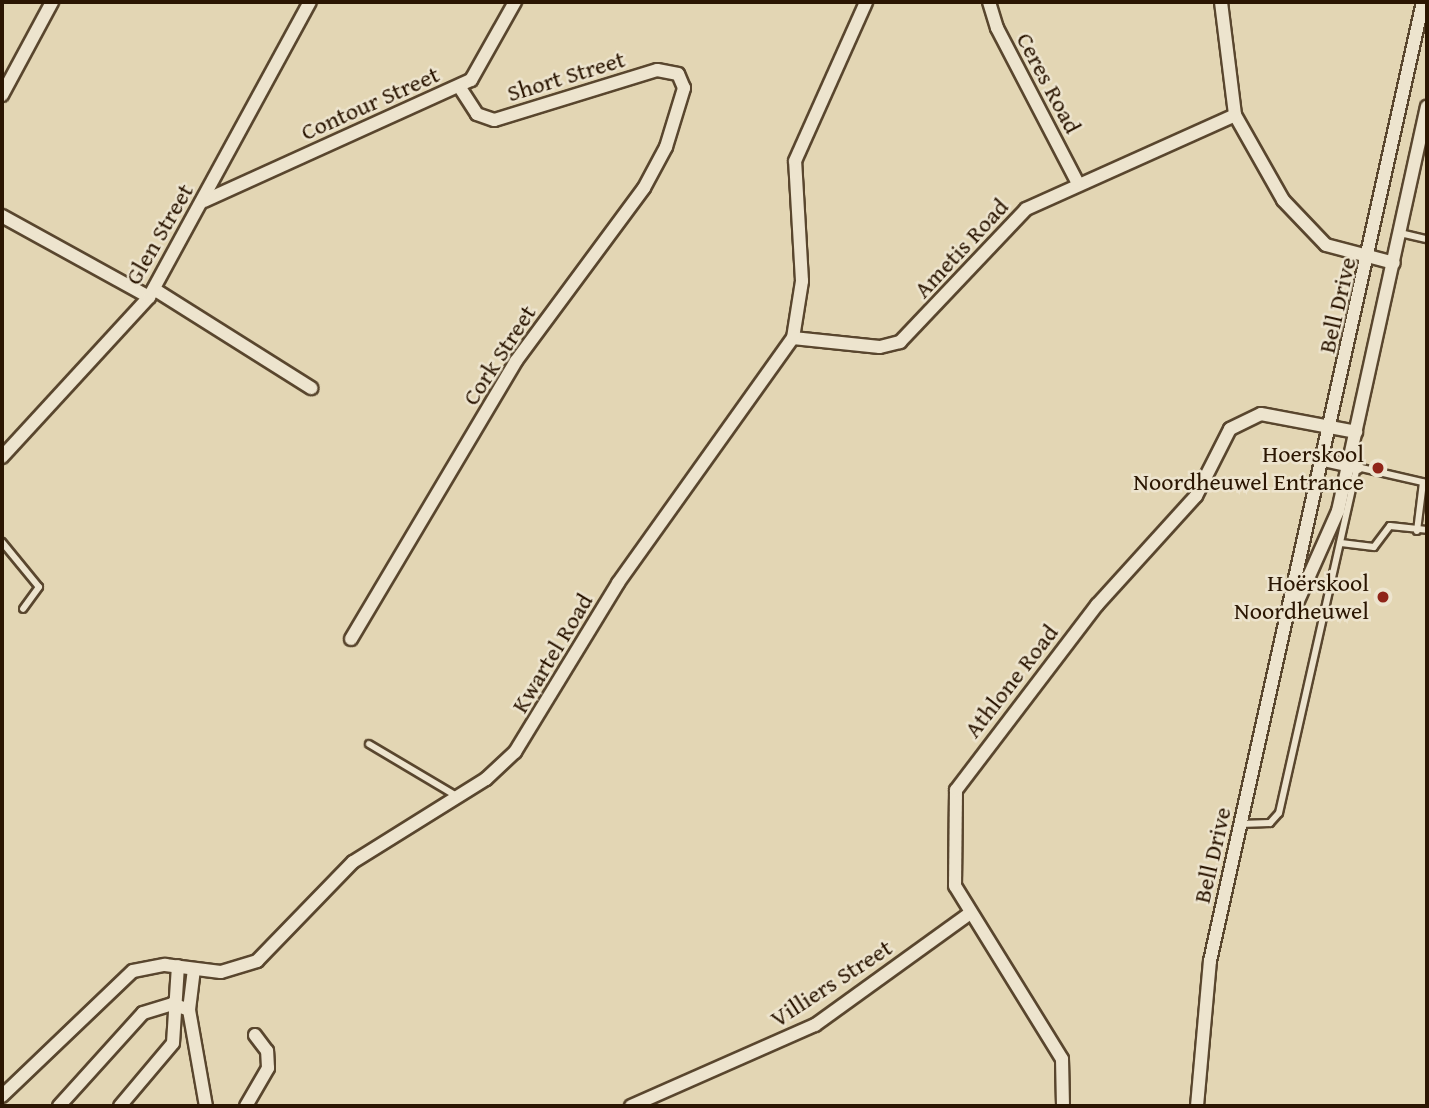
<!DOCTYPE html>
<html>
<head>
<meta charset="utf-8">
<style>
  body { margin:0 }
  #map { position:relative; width:1429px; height:1108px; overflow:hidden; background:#e3d6b4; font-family:"Gentium Book Plus",serif }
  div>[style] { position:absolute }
  .roads { filter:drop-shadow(2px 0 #59462e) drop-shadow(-2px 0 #59462e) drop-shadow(0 2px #59462e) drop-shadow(0 -2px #59462e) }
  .service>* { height:6px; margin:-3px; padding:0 3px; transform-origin:3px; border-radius:3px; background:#ede4ce }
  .minor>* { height:12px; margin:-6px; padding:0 6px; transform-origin:6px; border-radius:6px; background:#ede4ce }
  .dots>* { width:19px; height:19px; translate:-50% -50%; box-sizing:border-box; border:4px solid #ede4ce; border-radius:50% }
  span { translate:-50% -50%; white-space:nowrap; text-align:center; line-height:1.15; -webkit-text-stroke:5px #ede4ce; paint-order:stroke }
  .street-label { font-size:24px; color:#2b1602 }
  .poi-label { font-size:24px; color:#2b1602 }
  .right { translate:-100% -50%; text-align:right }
  .frame { position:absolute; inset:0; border:4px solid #2b1602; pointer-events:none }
</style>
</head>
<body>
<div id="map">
  <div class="roads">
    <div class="service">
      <i style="left:1400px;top:233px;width:28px;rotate:13deg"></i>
      <i style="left:1417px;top:531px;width:49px;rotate:-83deg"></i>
      <i style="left:2px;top:542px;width:58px;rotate:50.6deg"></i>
      <i style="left:39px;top:587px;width:27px;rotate:126deg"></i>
      <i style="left:1341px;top:543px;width:33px;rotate:7deg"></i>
      <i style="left:1374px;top:547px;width:26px;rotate:-53deg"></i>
      <i style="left:1390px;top:526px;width:37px;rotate:6deg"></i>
      <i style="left:369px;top:744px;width:100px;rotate:30.7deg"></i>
      <i style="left:1240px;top:824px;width:30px;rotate:-2deg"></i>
      <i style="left:1270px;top:823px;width:13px;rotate:-48deg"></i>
      <i style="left:1279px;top:813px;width:355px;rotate:-77.3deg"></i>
      <i style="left:1357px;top:467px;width:72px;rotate:12.9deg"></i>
    </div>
    <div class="minor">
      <i style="left:989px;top:2px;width:27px;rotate:73deg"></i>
      <i style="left:997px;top:28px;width:174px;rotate:62.5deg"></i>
      <i style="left:1221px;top:2px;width:114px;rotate:82.9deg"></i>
      <i style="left:1235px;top:115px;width:98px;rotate:60.5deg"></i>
      <i style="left:1283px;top:200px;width:62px;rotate:46.3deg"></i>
      <i style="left:1326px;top:245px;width:70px;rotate:14.8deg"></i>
      <i style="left:2px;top:95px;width:106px;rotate:-61.7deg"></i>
      <i style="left:204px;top:201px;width:293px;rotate:-24.4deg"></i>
      <i style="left:471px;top:80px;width:90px;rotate:-60.6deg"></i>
      <i style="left:2px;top:216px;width:168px;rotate:28.9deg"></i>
      <i style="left:154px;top:289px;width:186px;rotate:32.2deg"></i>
      <i style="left:793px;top:338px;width:87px;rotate:5.9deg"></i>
      <i style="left:880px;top:347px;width:21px;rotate:-14deg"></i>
      <i style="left:900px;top:342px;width:183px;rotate:-46.5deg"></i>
      <i style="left:1026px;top:209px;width:229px;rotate:-24.2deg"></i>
      <i style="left:2px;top:457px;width:217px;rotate:-47.4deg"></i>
      <i style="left:149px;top:297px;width:336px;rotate:-61.4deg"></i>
      <i style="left:1323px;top:460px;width:35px;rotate:12deg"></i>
      <i style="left:1293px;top:612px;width:111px;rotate:-66deg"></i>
      <i style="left:1338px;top:511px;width:414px;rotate:-77.6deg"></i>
      <i style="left:351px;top:639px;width:323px;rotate:-59.3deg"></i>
      <i style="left:516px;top:361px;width:215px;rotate:-53.5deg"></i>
      <i style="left:644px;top:188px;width:47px;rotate:-61.8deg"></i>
      <i style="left:666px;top:147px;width:62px;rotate:-73deg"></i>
      <i style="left:684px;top:88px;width:15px;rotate:-113deg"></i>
      <i style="left:678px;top:74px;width:21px;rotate:-169deg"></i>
      <i style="left:657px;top:70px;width:170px;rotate:162.9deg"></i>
      <i style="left:494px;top:120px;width:18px;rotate:-161deg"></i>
      <i style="left:477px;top:114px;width:33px;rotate:-123deg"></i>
      <i style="left:194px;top:969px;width:41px;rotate:97deg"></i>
      <i style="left:189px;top:1010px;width:97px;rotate:80deg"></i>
      <i style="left:2px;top:1096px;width:181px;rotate:-43.7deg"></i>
      <i style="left:133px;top:971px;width:33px;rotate:-11deg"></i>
      <i style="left:165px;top:965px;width:56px;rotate:7.1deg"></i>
      <i style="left:221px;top:972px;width:38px;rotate:-17deg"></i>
      <i style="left:257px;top:961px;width:138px;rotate:-45.9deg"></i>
      <i style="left:353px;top:862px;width:157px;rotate:-32deg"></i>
      <i style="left:486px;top:779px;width:40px;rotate:-43deg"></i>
      <i style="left:515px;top:752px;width:198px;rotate:-58.6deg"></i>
      <i style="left:618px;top:583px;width:301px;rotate:-54.5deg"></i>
      <i style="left:793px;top:338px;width:58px;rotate:-81deg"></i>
      <i style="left:802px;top:281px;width:120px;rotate:-93.3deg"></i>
      <i style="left:795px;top:161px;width:174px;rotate:-65.9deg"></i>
      <i style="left:59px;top:1106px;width:125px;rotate:-47.9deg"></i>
      <i style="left:143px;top:1013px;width:30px;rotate:-17deg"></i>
      <i style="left:172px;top:1004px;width:18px;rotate:19deg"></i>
      <i style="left:120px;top:1106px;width:82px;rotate:-49.9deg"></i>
      <i style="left:173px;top:1043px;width:77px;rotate:-86.3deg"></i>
      <i style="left:246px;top:1106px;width:44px;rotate:-59.9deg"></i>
      <i style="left:268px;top:1068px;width:17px;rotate:-93deg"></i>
      <i style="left:267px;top:1051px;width:20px;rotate:-127deg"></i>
      <i style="left:631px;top:1106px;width:201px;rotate:-23.8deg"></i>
      <i style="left:815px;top:1025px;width:190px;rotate:-35.8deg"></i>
      <i style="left:1063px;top:1106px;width:47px;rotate:-91.2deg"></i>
      <i style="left:1062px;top:1059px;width:203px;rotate:-121.7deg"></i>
      <i style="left:955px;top:886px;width:96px;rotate:-89.4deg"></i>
      <i style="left:956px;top:790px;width:233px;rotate:-52.7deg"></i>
      <i style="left:1097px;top:605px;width:147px;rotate:-47.8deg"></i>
      <i style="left:1196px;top:496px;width:75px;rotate:-63.1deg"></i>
      <i style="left:1230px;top:429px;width:34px;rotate:-26deg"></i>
      <i style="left:1261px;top:414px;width:97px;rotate:10.7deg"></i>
      <i style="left:1197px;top:1106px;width:146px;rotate:-84.9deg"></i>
      <i style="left:1210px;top:961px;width:982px;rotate:-77.48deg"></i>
    </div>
  </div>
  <div class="dots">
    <i style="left:1378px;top:468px;background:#8f2418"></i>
    <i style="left:1383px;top:597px;background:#8f2418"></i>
  </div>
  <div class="street-label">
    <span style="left:566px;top:76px;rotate:-17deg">Short Street</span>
    <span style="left:1049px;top:83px;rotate:62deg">Ceres Road</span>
    <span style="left:370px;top:103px;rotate:-24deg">Contour Street</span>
    <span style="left:159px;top:234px;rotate:-60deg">Glen Street</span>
    <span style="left:961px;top:248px;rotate:-47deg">Ametis Road</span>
    <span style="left:1337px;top:305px;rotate:-77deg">Bell Drive</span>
    <span style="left:499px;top:355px;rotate:-57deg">Cork Street</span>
    <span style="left:552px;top:653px;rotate:-59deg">Kwartel Road</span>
    <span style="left:1011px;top:681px;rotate:-52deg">Athlone Road</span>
    <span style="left:1212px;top:855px;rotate:-77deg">Bell Drive</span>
    <span style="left:831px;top:983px;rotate:-33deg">Villiers Street</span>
  </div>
  <div class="poi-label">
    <span class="right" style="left:1364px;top:468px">Hoerskool<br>Noordheuwel Entrance</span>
    <span class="right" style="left:1369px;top:597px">Hoërskool<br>Noordheuwel</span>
  </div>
  <div class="frame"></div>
</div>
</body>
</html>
